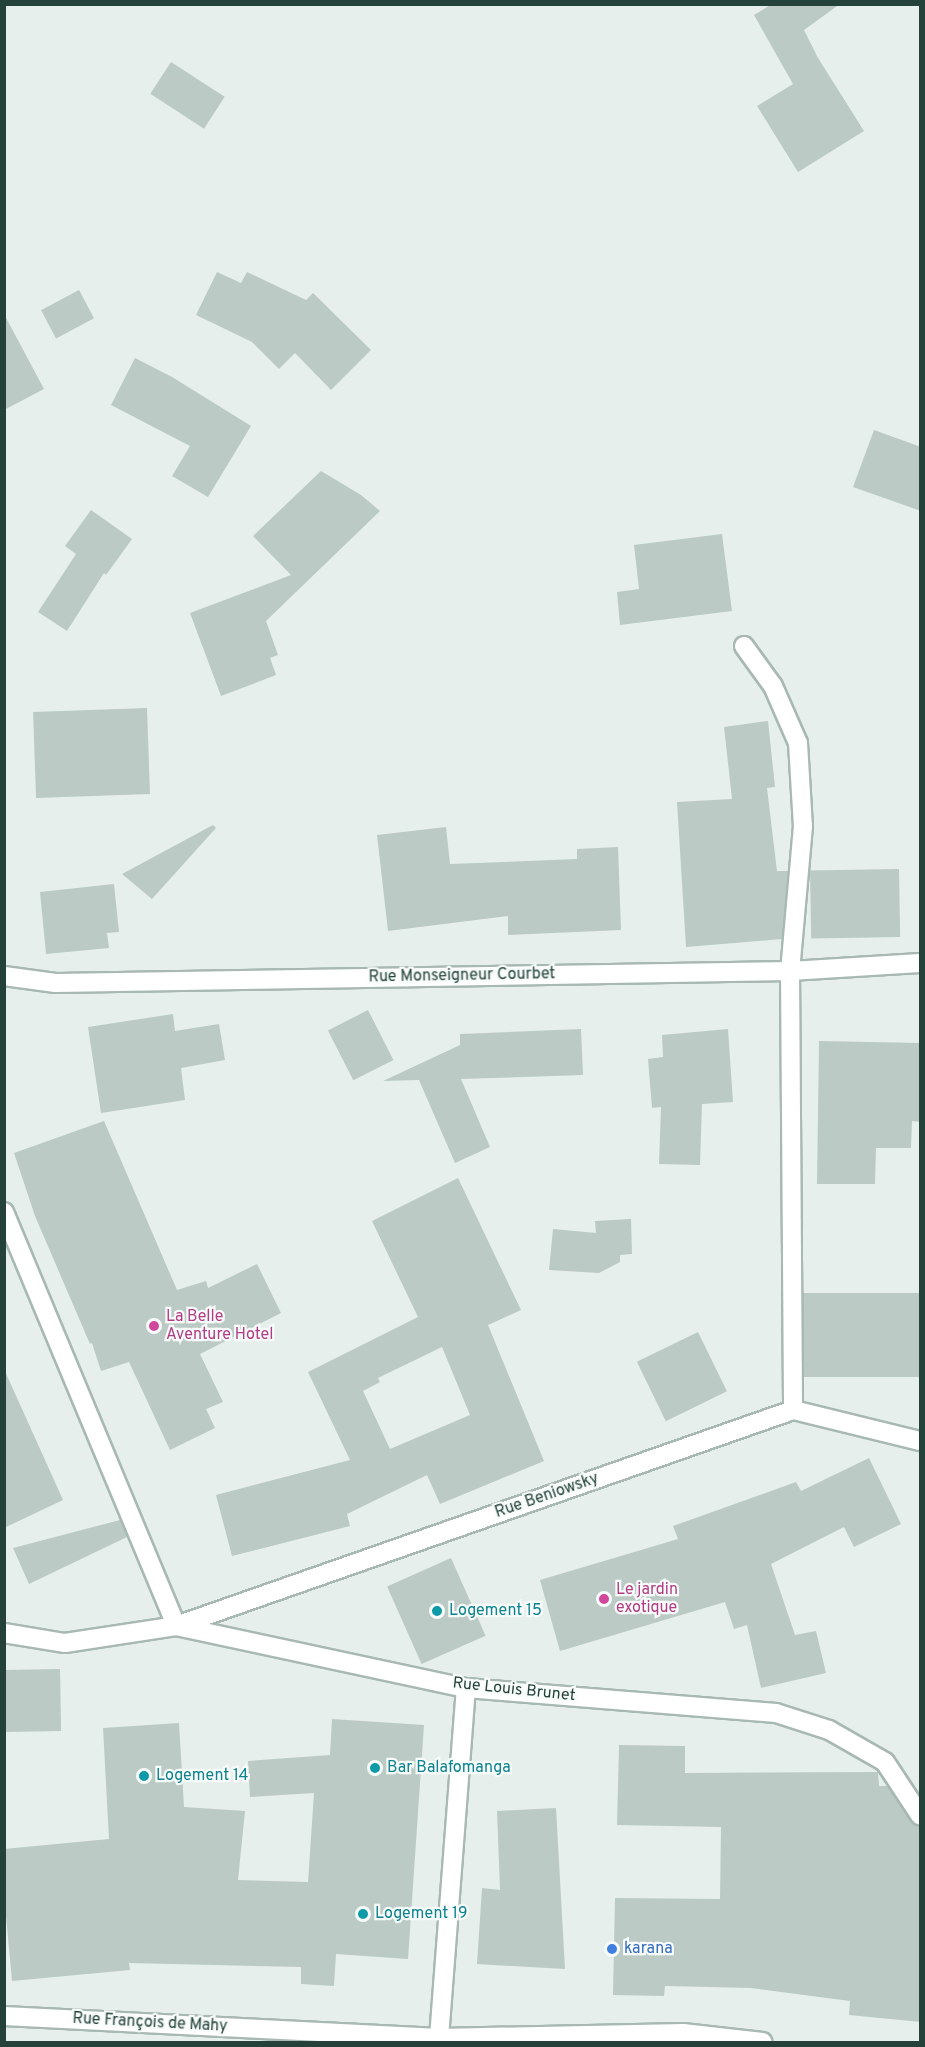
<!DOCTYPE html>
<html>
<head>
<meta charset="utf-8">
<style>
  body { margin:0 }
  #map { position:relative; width:925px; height:2047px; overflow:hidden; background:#e6efeb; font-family:Overpass,sans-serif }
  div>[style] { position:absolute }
  .building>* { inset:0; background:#bbcac4; transform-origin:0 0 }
  .roads { filter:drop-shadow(2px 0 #a8b8b2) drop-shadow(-2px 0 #a8b8b2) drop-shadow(0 2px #a8b8b2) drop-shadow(0 -2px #a8b8b2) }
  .street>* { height:18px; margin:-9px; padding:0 9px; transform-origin:9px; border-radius:9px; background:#fff }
  .dots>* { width:16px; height:16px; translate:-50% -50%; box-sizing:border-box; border:3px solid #f7fbf9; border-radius:50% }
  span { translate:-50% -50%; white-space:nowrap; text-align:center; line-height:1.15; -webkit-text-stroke:4.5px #f7fbf9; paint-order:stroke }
  .street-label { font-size:16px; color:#24423a }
  .hotel-label { font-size:16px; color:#b23c85 }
  .left { translate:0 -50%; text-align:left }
  .culture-label { font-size:16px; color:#0d838f }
  .shop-label { font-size:16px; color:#366cbe }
  .frame { position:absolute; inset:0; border:6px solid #24423a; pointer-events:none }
</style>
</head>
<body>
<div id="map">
  <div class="building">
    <i style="clip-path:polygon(772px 4px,840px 4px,804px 30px,818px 58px,864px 131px,798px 172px,757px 106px,793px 84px,754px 15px)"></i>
    <i style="left:171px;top:62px;width:64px;height:38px;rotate:33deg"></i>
    <i style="clip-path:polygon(217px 272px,241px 283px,247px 272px,306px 300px,313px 293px,371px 350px,331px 390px,295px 353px,279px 369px,252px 342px,196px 315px)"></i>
    <i style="left:79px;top:290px;width:32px;height:43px;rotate:62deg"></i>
    <i style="clip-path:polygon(4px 314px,44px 389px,4px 410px)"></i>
    <i style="clip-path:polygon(135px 358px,172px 377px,251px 426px,208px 497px,172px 476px,190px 446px,111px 405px)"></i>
    <i style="clip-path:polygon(874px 430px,921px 447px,921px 511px,853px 487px)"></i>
    <i style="clip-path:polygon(321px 471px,361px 495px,380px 511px,266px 621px,278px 655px,270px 658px,276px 675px,221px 696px,190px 613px,291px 575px,253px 536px)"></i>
    <i style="clip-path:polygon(91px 510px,132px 539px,106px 575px,104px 573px,67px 631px,38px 612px,76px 554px,65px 546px)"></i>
    <i style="clip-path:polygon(722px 534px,732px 611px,620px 625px,617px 592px,639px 589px,634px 545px)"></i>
    <i style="left:147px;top:708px;width:86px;height:114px;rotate:88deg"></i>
    <i style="clip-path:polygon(768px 721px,775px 787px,767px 788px,777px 871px,788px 871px,782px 939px,686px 947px,677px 802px,732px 799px,724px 727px)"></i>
    <i style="clip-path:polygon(213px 825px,216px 828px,152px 899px,122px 874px)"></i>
    <i style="clip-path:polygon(446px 827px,450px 864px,577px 859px,577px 849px,618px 847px,621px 930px,508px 935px,508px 916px,388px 931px,377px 835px)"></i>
    <i style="left:899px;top:869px;width:68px;height:89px;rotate:89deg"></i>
    <i style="clip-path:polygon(114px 884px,119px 932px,107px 933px,109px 948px,46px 954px,40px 892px)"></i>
    <i style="left:368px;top:1010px;width:56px;height:45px;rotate:63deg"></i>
    <i style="clip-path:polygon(173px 1014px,175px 1031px,219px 1024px,225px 1060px,181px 1068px,185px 1100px,101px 1113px,88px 1027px)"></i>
    <i style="clip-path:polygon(581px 1029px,583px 1075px,461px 1079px,490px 1147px,455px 1163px,419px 1080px,383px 1081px,460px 1045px,460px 1034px)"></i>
    <i style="clip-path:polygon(728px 1029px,733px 1102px,702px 1104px,700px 1165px,659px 1164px,661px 1107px,652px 1108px,648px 1059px,663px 1057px,662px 1035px)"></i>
    <i style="clip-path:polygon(819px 1041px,921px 1043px,921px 1122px,912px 1121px,911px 1148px,876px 1148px,875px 1184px,817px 1184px)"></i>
    <i style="clip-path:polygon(104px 1121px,177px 1290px,206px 1281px,208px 1288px,257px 1264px,281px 1313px,200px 1354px,223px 1402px,206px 1409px,215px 1428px,170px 1450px,129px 1362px,101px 1371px,92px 1343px,90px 1344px,35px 1216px,14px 1153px)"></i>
    <i style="clip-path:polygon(evenodd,458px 1178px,521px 1310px,488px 1325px,544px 1461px,440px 1504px,427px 1475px,347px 1514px,350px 1526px,232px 1556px,216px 1495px,350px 1460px,308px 1372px,418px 1317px,372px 1221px,458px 1178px,442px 1347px,470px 1415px,390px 1449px,363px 1391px,380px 1382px,378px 1378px,442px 1347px)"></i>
    <i style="clip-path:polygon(631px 1219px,632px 1254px,620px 1255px,620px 1262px,599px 1273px,549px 1270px,553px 1229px,596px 1233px,595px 1221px)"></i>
    <i style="left:921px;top:1293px;width:84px;height:118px;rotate:90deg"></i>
    <i style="left:698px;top:1332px;width:66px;height:68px;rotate:64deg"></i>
    <i style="clip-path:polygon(4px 1369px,63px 1500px,4px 1528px)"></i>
    <i style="clip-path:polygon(869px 1458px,901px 1524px,854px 1547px,844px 1527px,771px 1564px,795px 1635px,816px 1631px,826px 1673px,761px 1688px,747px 1625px,734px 1629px,725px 1602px,560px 1651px,540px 1580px,678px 1539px,673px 1526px,796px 1482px,801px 1491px)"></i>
    <i style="clip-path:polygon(120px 1520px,127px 1537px,29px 1584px,13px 1548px)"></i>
    <i style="left:451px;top:1558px;width:85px;height:70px;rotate:66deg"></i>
    <i style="left:60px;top:1669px;width:62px;height:55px;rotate:89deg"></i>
    <i style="clip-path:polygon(332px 1719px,424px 1725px,408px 1959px,336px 1954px,334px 1986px,301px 1984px,301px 1967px,129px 1963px,130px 1970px,12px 1981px,4px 1894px,4px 1849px,109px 1839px,103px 1728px,179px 1723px,184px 1807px,245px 1811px,238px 1880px,308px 1882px,314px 1793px,250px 1797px,248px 1761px,330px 1755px)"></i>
    <i style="clip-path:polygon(619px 1745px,685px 1746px,685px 1773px,878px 1772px,879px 1786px,887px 1786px,911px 1821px,921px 1826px,921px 2022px,849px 2015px,850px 2001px,751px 1988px,665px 1986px,664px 1996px,613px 1995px,615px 1898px,720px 1899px,721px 1827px,617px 1825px)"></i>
    <i style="clip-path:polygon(556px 1808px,565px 1969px,477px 1964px,482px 1888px,500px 1890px,497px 1811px)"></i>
  </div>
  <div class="roads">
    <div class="street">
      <i style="left:744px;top:646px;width:49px;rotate:54.1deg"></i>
      <i style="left:773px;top:686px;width:62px;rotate:66.3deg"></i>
      <i style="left:798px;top:743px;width:83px;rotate:86.6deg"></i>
      <i style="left:803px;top:826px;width:146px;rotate:95.1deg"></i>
      <i style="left:790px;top:971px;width:439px;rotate:89.6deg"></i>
      <i style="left:4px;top:976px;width:52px;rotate:7.7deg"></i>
      <i style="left:56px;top:983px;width:734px;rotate:-0.94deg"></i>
      <i style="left:790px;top:971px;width:130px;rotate:-3.5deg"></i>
      <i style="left:4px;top:1212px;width:448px;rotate:67.4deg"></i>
      <i style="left:176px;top:1626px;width:654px;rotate:-19.29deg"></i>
      <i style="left:793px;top:1410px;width:131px;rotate:13.7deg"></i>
      <i style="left:4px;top:1633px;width:62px;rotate:9.3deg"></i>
      <i style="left:65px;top:1643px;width:112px;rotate:-8.7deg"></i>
      <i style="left:176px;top:1626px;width:297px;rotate:12.1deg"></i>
      <i style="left:466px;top:1688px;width:311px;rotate:4.6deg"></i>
      <i style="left:776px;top:1713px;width:56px;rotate:17.8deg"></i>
      <i style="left:829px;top:1730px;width:64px;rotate:29.7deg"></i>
      <i style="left:885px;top:1762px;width:64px;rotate:56.6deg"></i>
      <i style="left:4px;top:2016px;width:436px;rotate:2.9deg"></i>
      <i style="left:439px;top:2038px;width:244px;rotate:-1.2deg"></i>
      <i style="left:683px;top:2033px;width:80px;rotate:6.5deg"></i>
      <i style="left:439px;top:2038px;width:351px;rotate:-85.6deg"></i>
    </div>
  </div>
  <div class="dots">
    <i style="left:154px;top:1326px;background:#d1479c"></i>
    <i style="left:604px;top:1599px;background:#d1479c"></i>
    <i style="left:437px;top:1611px;background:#0f9aa8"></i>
    <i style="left:375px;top:1768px;background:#0f9aa8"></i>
    <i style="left:144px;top:1776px;background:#0f9aa8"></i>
    <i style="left:363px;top:1914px;background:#0f9aa8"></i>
    <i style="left:612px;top:1949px;background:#3f7fe0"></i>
  </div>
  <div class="street-label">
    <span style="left:462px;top:976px;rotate:-1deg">Rue Monseigneur Courbet</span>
    <span style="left:547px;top:1496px;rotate:-19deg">Rue Beniowsky</span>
    <span style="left:514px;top:1690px;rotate:6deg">Rue Louis Brunet</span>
    <span style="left:150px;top:2023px;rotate:3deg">Rue François de Mahy</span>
  </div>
  <div class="hotel-label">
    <span class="left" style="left:166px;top:1326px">La Belle<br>Aventure Hotel</span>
    <span class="left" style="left:616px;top:1599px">Le jardin<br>exotique</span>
  </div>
  <div class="culture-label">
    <span class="left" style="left:449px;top:1611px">Logement 15</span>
    <span class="left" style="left:387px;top:1768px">Bar Balafomanga</span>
    <span class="left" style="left:156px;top:1776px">Logement 14</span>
    <span class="left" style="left:375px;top:1914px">Logement 19</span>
  </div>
  <div class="shop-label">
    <span class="left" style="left:624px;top:1949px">karana</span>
  </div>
  <div class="frame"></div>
</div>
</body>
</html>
